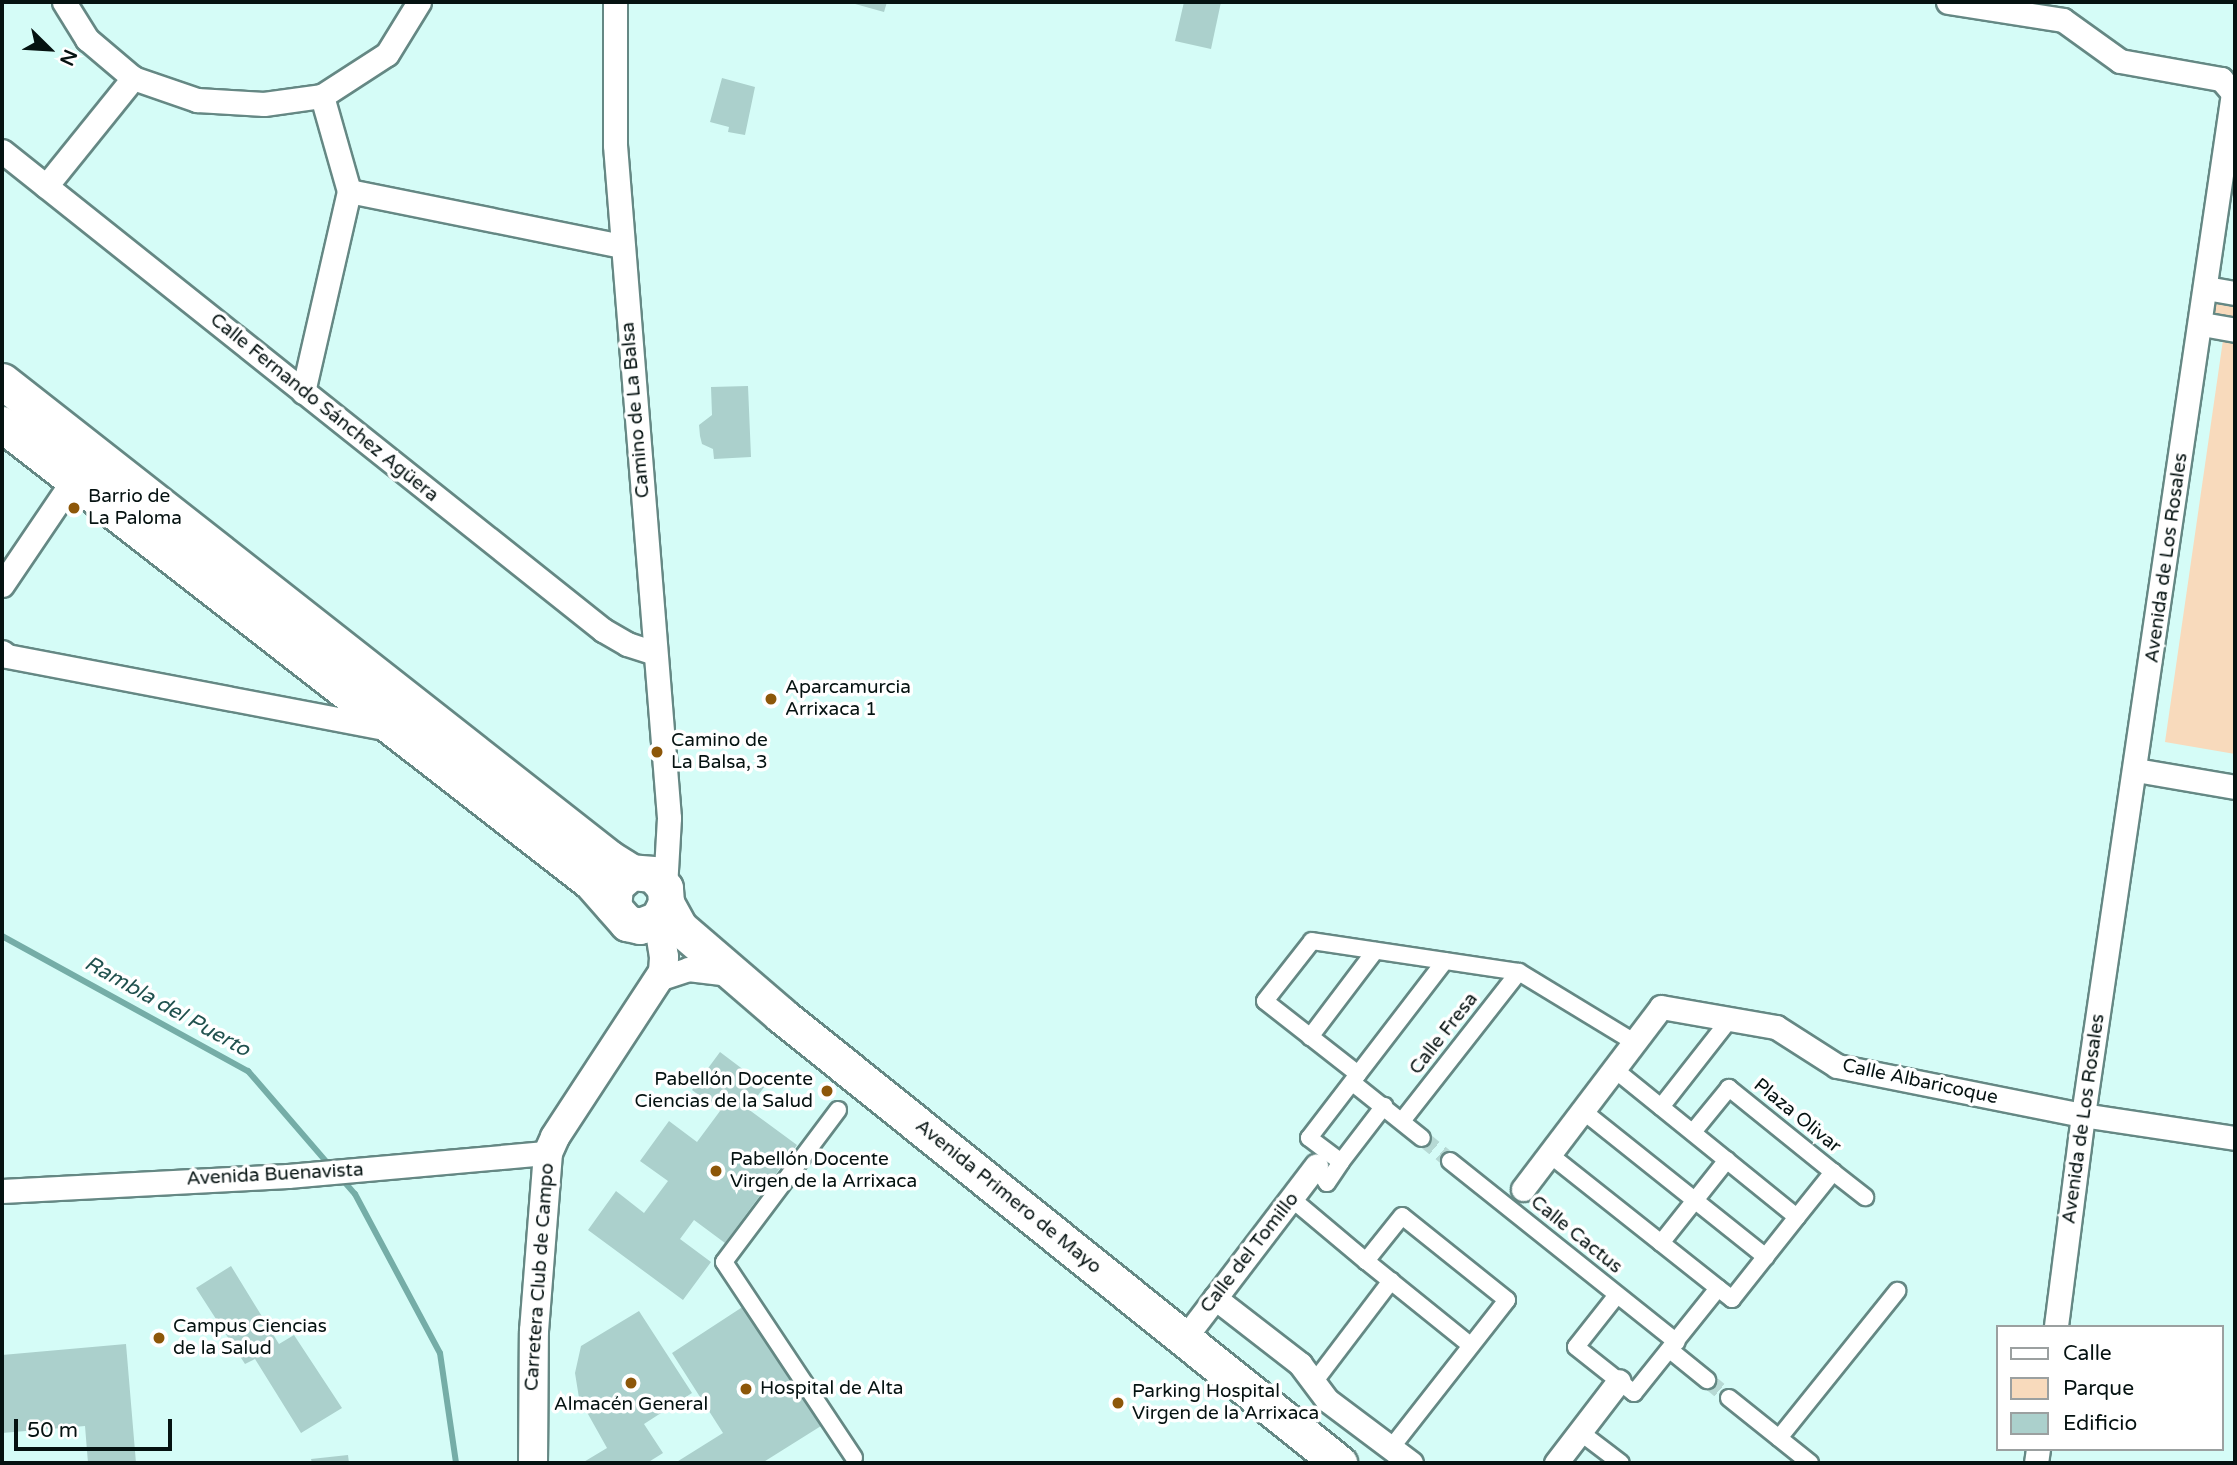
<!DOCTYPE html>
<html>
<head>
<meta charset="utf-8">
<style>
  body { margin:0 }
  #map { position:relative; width:2237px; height:1465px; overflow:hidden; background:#d5fcf7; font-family:"Varela Round",sans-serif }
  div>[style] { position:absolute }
  .green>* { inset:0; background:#f8dabc }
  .stream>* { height:6px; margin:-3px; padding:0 3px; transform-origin:3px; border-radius:3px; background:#75ada7 }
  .building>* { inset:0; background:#abd0cc }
  .pedestrian-tunnel>* { height:16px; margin-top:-8px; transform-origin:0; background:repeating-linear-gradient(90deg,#b6d9d4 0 16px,transparent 0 24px) }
  .roads { filter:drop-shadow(2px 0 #658884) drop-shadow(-2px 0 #658884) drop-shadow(0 2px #658884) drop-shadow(0 -2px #658884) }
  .pedestrian>* { height:16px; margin:-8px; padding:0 8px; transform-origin:8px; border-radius:8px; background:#fff }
  .minor>* { height:23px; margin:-11.5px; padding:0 11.5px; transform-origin:11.5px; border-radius:11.5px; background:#fff }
  .tertiary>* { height:28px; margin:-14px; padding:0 14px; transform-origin:14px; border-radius:14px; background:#fff }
  .primary>* { height:35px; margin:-17.5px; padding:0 17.5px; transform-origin:17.5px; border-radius:17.5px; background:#fff }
  .dots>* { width:19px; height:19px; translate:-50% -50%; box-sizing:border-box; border:4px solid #fff; border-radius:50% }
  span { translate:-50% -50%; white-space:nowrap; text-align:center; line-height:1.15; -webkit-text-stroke:7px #fff; paint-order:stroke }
  .street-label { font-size:19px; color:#051211 }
  .poi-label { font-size:19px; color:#051211 }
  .left { translate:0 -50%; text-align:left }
  .right { translate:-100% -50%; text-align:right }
  .water-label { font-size:21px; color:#20514e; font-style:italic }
  .frame { position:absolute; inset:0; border:4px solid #051211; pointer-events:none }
  .legend { position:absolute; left:1996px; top:1325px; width:228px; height:126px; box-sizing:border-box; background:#fff; border:2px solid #9ba0a0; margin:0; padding:9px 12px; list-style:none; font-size:21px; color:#051211 }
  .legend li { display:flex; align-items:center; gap:14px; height:35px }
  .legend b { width:35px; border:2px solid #9ba0a0 }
  .north { position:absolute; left:14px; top:14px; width:70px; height:70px; -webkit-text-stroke:5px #fff; paint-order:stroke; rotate:114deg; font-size:19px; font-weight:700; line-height:28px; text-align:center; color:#051211 }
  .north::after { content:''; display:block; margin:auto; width:24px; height:32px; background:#051211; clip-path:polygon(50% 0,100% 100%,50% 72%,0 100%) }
  .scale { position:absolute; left:14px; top:1419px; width:158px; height:32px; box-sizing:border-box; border:4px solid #051211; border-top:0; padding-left:9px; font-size:21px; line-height:24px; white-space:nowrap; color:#051211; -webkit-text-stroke:5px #fff; paint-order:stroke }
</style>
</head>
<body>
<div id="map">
  <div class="green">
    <i style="clip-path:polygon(2215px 297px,2235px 300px,2235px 320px,2212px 317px)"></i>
    <i style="clip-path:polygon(2223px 340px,2235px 342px,2235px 754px,2165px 742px)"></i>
  </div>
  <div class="stream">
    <i style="left:2px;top:936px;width:281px;rotate:28.8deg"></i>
    <i style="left:248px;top:1071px;width:127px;rotate:49.2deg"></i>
    <i style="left:341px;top:1178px;width:21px;rotate:49deg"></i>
    <i style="left:355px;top:1194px;width:180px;rotate:61.9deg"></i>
    <i style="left:440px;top:1353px;width:111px;rotate:81.7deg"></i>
  </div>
  <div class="building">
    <i style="clip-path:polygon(848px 2px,887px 2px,884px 12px)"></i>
    <i style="clip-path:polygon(1184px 2px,1221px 2px,1211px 49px,1175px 41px)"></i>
    <i style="clip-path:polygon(722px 78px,755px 87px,745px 135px,728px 132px,729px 127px,710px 122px)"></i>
    <i style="clip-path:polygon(748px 386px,751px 457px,714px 459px,713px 449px,702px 444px,700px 436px,699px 425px,712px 415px,711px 387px)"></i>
    <i style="clip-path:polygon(720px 1052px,765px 1086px,748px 1109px,797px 1145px,725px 1243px,694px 1220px,680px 1239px,711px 1262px,683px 1300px,588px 1230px,616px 1191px,644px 1213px,668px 1181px,640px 1161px,669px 1121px,697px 1142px,720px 1111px,692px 1090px)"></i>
    <i style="clip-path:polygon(231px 1266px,279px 1344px,294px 1335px,342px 1408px,301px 1433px,255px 1359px,245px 1364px,196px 1288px)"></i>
    <i style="clip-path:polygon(744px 1306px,821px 1426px,762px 1463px,675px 1463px,723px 1433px,672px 1353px)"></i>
    <i style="clip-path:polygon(639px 1311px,692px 1393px,644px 1424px,663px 1453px,647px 1463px,582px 1463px,607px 1448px,579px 1398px,575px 1373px,581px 1346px)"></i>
    <i style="clip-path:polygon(126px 1344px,136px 1463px,88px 1463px,85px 1426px,2px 1433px,2px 1355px)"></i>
    <i style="clip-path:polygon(348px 1455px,349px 1463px,312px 1463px,311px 1459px)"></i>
  </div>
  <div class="pedestrian-tunnel">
    <i style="left:1422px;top:1138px;width:36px;rotate:39deg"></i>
    <i style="left:1707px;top:1380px;width:28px;rotate:39deg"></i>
  </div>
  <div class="roads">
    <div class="pedestrian">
      <i style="left:1310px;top:1037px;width:108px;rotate:-52.9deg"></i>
      <i style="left:1614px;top:1069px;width:235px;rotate:39deg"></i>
      <i style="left:1797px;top:1217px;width:58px;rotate:-51.3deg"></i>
      <i style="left:1833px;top:1172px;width:134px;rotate:-141.1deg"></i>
      <i style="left:1729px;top:1088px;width:57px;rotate:129.3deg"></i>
      <i style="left:1358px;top:1074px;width:118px;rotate:-141.9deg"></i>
      <i style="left:1265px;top:1001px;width:76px;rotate:-51.9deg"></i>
      <i style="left:1312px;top:941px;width:209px;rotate:8.5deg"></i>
      <i style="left:1519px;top:972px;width:135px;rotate:31.3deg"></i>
      <i style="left:1353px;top:1083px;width:88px;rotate:38.6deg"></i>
      <i style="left:1661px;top:1107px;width:112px;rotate:-51.9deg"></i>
      <i style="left:838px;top:1110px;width:190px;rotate:126.9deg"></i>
      <i style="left:724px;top:1262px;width:235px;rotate:56.4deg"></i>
      <i style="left:1583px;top:1111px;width:234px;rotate:38.6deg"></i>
      <i style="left:1402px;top:1121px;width:189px;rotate:-51.9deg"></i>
      <i style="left:1549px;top:1154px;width:216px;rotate:38.4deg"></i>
      <i style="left:1450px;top:1161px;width:290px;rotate:38.6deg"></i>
      <i style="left:1341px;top:1162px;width:71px;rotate:-52.5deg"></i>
      <i style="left:1316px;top:1166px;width:20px;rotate:57deg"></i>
      <i style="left:1327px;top:1183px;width:25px;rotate:-56deg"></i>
      <i style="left:1341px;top:1162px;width:40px;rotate:-143deg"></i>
      <i style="left:1309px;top:1138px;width:223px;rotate:-52.5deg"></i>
      <i style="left:1833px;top:1172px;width:41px;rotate:38deg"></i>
      <i style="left:1292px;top:1199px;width:97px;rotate:40deg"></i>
      <i style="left:1661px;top:1243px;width:106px;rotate:-51.5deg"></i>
      <i style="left:1617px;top:1295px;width:66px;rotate:128.3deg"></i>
      <i style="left:1576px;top:1347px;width:74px;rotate:38.4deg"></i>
      <i style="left:1634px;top:1393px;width:134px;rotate:-51.3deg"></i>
      <i style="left:1718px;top:1288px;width:18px;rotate:38deg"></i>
      <i style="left:1732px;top:1299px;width:105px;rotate:-51.6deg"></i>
      <i style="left:1670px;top:1350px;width:48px;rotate:39deg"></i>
      <i style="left:1315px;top:1381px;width:126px;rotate:-52.8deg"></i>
      <i style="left:1729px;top:1398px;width:104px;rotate:38.7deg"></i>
      <i style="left:1580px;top:1432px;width:51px;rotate:37.1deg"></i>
      <i style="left:1779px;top:1438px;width:189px;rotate:-51.2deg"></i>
      <i style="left:1391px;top:1448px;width:188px;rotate:-51.9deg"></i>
      <i style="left:1507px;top:1300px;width:134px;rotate:-141.3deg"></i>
      <i style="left:1402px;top:1216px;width:58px;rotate:128.7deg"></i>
      <i style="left:1366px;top:1261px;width:134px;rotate:38.9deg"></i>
    </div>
    <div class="minor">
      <i style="left:64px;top:2px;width:44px;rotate:58.1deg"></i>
      <i style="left:87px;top:39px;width:60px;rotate:40.3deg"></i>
      <i style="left:133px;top:78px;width:68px;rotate:19deg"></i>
      <i style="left:197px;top:100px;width:67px;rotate:3.4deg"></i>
      <i style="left:264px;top:104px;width:59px;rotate:-7.9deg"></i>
      <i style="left:322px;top:96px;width:77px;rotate:-32.9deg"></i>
      <i style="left:387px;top:54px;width:61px;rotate:-58.4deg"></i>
      <i style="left:615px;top:2px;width:143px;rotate:90deg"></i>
      <i style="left:615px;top:145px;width:675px;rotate:85.41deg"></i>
      <i style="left:669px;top:818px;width:70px;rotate:93.3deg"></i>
      <i style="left:1948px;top:2px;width:116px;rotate:8.9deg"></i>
      <i style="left:2063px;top:20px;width:70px;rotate:35.7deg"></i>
      <i style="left:2120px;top:61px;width:103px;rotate:10.1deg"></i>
      <i style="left:2221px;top:79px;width:18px;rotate:49deg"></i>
      <i style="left:2233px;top:93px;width:1033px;rotate:98.35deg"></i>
      <i style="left:2083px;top:1115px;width:214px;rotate:97.3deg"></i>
      <i style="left:2px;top:151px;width:769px;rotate:38.56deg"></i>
      <i style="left:603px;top:630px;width:28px;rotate:30deg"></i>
      <i style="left:627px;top:644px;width:28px;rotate:18deg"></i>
      <i style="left:46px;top:186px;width:139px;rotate:-51.1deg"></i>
      <i style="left:349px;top:191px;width:278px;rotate:11.4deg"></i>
      <i style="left:2206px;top:288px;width:29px;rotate:10deg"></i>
      <i style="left:2202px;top:324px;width:34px;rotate:10deg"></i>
      <i style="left:303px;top:392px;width:206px;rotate:-77.1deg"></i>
      <i style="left:349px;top:191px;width:99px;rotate:-105.9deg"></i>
      <i style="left:2px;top:585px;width:127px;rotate:-55.9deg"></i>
      <i style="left:2px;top:652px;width:6px;rotate:39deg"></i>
      <i style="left:7px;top:656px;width:389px;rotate:10.8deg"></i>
      <i style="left:2136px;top:770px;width:100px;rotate:9.7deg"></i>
      <i style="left:658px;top:979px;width:32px;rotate:-18deg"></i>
      <i style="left:688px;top:969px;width:42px;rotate:6.8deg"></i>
      <i style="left:1523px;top:1189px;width:228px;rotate:-52.8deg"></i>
      <i style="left:1661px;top:1007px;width:117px;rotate:9.9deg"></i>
      <i style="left:1776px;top:1027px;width:72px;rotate:32.6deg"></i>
      <i style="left:1837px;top:1066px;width:251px;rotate:11.3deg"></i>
      <i style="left:2083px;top:1115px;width:154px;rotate:8.6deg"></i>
      <i style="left:2px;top:1191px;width:286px;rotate:-3deg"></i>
      <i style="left:288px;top:1176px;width:261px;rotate:-5.1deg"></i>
      <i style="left:1215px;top:1298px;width:108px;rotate:37.8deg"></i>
      <i style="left:1300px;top:1364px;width:45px;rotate:53.1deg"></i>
      <i style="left:1327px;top:1400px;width:105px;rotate:36.9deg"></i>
      <i style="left:1184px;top:1339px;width:218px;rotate:-52.7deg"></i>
      <i style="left:1556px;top:1463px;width:103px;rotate:-52.5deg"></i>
      <i style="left:2036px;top:1463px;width:14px;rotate:-82deg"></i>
    </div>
    <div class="tertiary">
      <i style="left:533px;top:1463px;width:132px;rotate:-89.6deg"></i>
      <i style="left:534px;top:1331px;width:179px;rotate:-85.5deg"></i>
      <i style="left:548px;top:1153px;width:17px;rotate:-66deg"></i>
      <i style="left:555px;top:1137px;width:197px;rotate:-56.8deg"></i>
      <i style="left:663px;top:972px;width:15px;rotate:-86deg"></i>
      <i style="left:664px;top:957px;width:38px;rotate:-99deg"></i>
    </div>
    <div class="primary">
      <i style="left:2px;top:381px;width:772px;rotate:38.16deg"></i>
      <i style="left:609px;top:858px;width:26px;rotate:32deg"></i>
      <i style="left:2px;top:424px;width:746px;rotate:37.87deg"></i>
      <i style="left:591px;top:882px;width:55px;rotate:48.7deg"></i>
      <i style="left:627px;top:923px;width:13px;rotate:13deg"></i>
      <i style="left:640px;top:926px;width:19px;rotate:-21deg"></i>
      <i style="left:658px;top:919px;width:18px;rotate:-63deg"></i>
      <i style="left:666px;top:903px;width:15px;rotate:-94deg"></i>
      <i style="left:665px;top:888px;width:18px;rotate:-131deg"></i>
      <i style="left:653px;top:874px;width:22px;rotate:-175deg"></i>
      <i style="left:631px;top:872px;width:21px;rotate:139deg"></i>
      <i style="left:615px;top:886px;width:21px;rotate:95deg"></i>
      <i style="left:666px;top:903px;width:29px;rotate:61deg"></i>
      <i style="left:680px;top:928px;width:133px;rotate:40.7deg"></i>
      <i style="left:781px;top:1015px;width:716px;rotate:38.76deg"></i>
    </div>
  </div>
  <div class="dots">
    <i style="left:74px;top:508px;background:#8d5709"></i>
    <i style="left:771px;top:699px;background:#8d5709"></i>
    <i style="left:657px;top:752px;background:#8d5709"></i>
    <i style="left:827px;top:1091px;background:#8d5709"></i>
    <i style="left:716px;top:1171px;background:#8d5709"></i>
    <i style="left:159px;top:1338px;background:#8d5709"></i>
    <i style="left:631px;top:1383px;background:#8d5709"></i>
    <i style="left:746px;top:1389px;background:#8d5709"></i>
    <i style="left:1118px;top:1403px;background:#8d5709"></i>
  </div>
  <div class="street-label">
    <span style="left:324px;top:408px;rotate:39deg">Calle Fernando Sánchez Agüera</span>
    <span style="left:636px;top:410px;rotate:-95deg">Camino de La Balsa</span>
    <span style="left:2167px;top:558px;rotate:-82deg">Avenida de Los Rosales</span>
    <span style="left:1444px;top:1034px;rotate:-52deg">Calle Fresa</span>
    <span style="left:1920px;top:1082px;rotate:12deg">Calle Albaricoque</span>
    <span style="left:1797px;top:1116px;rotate:39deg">Plaza Olivar</span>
    <span style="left:2084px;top:1119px;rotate:-82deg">Avenida de Los Rosales</span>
    <span style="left:275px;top:1175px;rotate:-3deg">Avenida Buenavista</span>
    <span style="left:1008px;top:1197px;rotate:39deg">Avenida Primero de Mayo</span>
    <span style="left:1576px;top:1235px;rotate:39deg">Calle Cactus</span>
    <span style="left:1250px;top:1253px;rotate:-52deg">Calle del Tomillo</span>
    <span style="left:540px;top:1277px;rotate:-86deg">Carretera Club de Campo</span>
  </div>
  <div class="poi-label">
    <span class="left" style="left:88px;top:508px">Barrio de<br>La Paloma</span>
    <span class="left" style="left:785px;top:699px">Aparcamurcia<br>Arrixaca 1</span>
    <span class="left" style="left:671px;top:752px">Camino de<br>La Balsa, 3</span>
    <span class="right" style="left:813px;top:1091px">Pabellón Docente<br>Ciencias de la Salud</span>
    <span class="left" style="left:730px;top:1171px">Pabellón Docente<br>Virgen de la Arrixaca</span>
    <span class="left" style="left:173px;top:1338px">Campus Ciencias<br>de la Salud</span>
    <span class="left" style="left:760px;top:1389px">Hospital de Alta</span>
    <span class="left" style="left:1132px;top:1403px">Parking Hospital<br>Virgen de la Arrixaca</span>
    <span style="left:631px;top:1405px">Almacén General</span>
  </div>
  <div class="water-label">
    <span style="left:167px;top:1007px;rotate:29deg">Rambla del Puerto</span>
  </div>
  <div class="frame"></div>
  <ul class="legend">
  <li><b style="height:9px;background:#fff"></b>Calle</li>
  <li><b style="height:19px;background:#f8dabc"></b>Parque</li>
  <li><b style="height:19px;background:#abd0cc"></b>Edificio</li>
  </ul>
  <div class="north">N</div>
  <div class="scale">50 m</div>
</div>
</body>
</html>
